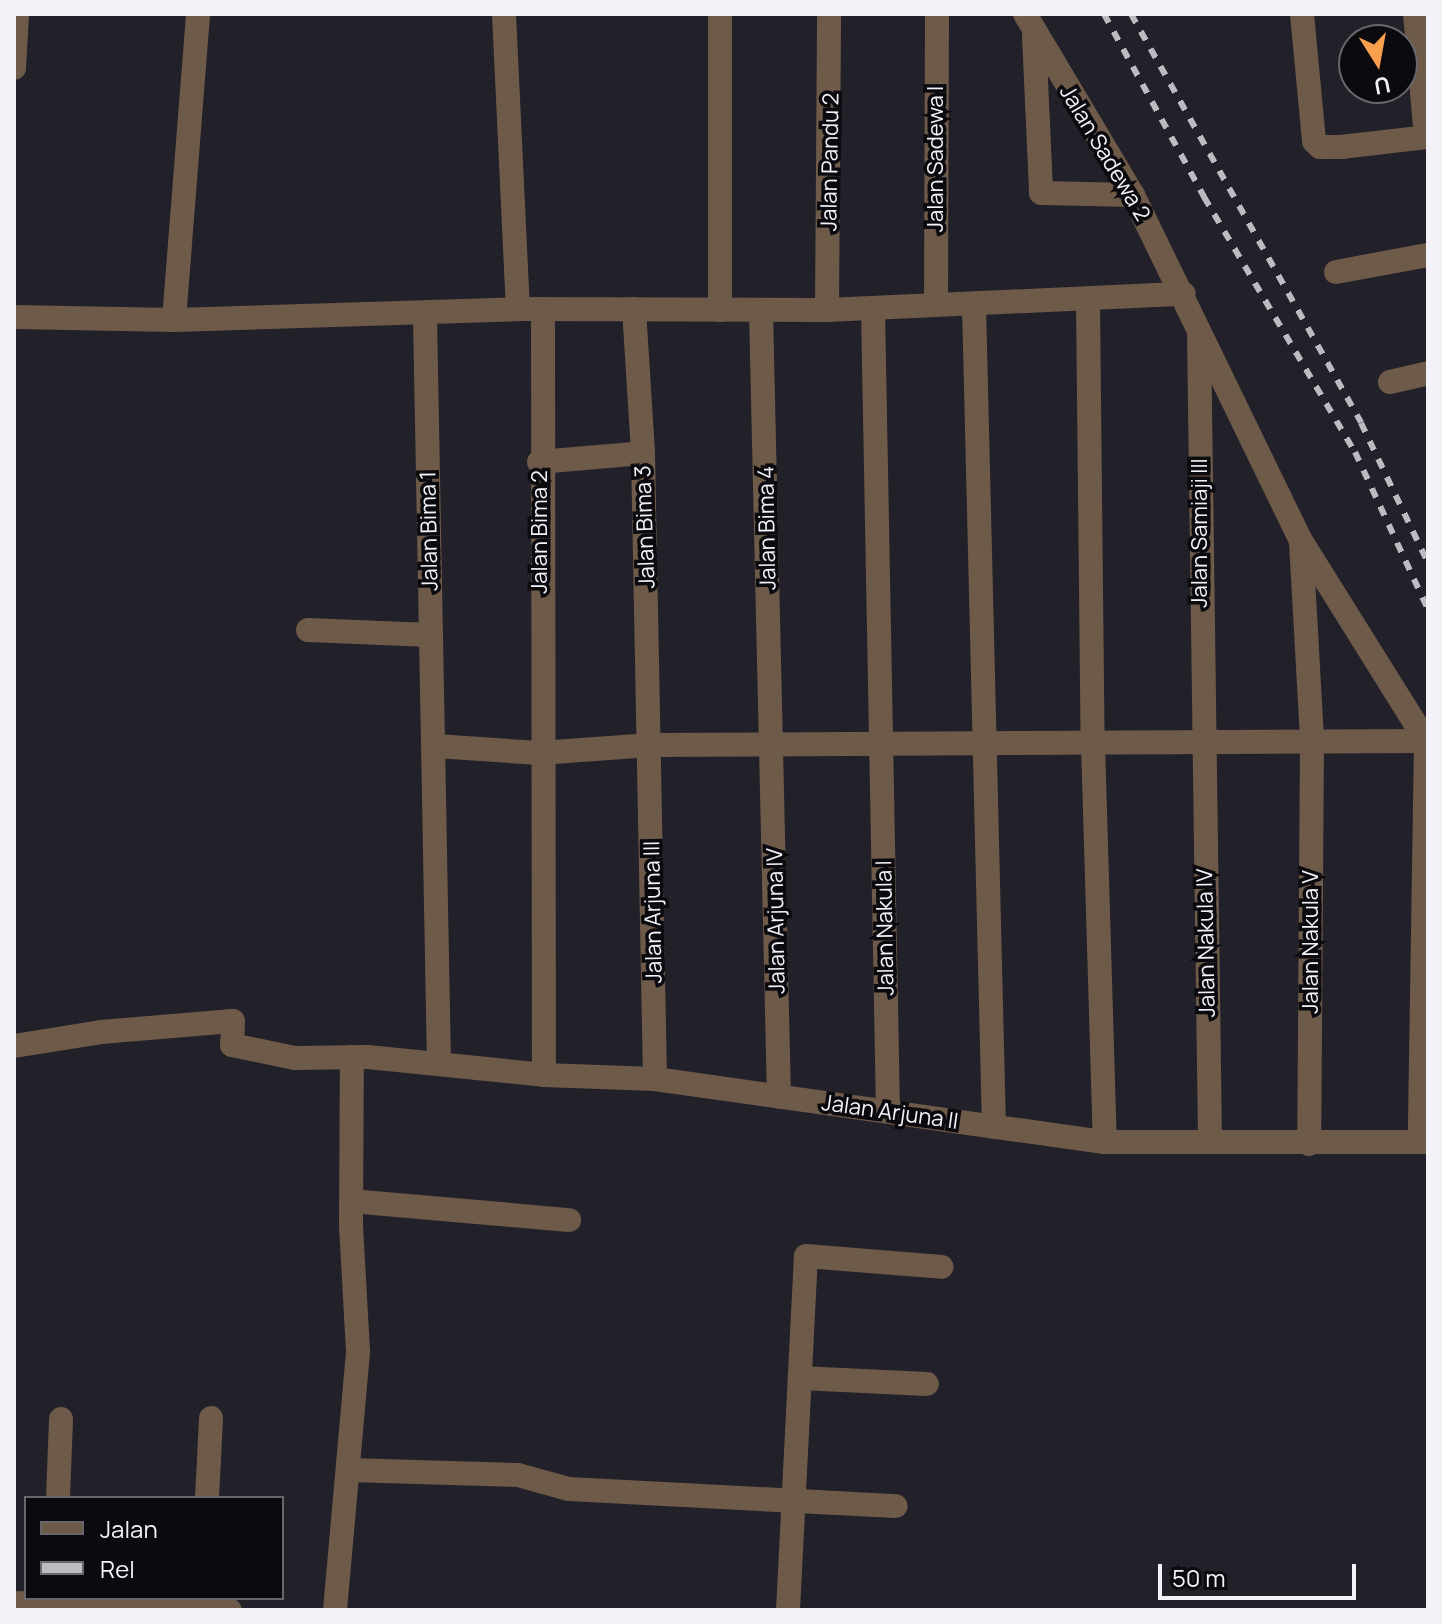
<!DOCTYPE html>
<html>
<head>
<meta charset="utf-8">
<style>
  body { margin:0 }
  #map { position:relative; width:1442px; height:1624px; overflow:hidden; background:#222029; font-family:Manrope,sans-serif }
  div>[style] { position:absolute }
  .minor>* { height:24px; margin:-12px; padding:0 12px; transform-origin:12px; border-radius:12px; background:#6e5a49 }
  .rail>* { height:6px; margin-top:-3px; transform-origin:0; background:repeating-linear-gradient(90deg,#bcbbc2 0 10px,transparent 0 20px) }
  span { translate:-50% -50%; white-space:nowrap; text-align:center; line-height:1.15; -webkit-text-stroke:7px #0b0b0f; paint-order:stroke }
  .street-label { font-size:22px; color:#f3f2f8 }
  .frame { position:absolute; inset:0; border:16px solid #f3f2f8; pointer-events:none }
  .legend { position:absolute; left:24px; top:1496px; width:260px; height:104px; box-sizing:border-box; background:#0b0b0f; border:2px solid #68676c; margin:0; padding:10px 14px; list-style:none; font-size:24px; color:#f3f2f8 }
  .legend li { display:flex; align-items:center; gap:16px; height:40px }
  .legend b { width:40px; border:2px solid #68676c }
  .north { position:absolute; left:1338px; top:24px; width:80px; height:80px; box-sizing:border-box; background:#0b0b0f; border:2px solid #68676c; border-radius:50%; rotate:169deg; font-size:22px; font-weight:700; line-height:32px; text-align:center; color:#f3f2f8 }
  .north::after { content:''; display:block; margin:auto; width:28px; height:36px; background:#f99f4d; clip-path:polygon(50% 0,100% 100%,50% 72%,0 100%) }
  .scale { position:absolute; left:1158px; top:1564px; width:198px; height:36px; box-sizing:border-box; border:4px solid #f3f2f8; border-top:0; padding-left:10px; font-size:24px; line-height:28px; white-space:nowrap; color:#f3f2f8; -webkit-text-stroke:6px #0b0b0f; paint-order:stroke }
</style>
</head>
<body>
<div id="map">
  <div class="minor">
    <i style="left:504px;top:14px;width:295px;rotate:87.3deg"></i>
    <i style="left:1025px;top:14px;width:211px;rotate:59.2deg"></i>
    <i style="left:1133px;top:195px;width:382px;rotate:64.1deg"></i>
    <i style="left:1300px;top:539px;width:238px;rotate:58deg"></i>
    <i style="left:1426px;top:741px;width:401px;rotate:90.9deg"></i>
    <i style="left:1302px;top:14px;width:128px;rotate:84.6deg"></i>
    <i style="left:1314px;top:141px;width:8px;rotate:45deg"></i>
    <i style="left:1320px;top:147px;width:21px"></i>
    <i style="left:1341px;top:147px;width:88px;rotate:-6.6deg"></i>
    <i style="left:1415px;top:14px;width:123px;rotate:84.9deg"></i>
    <i style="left:1034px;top:36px;width:157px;rotate:87.4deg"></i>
    <i style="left:1041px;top:193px;width:92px;rotate:1.2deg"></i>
    <i style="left:14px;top:68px;width:54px;rotate:-86.8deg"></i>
    <i style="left:1336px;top:272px;width:94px;rotate:-10.5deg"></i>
    <i style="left:1088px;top:302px;width:442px;rotate:89.4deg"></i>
    <i style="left:1093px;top:744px;width:398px;rotate:88.3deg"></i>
    <i style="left:936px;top:304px;width:290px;rotate:-89.8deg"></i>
    <i style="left:974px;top:305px;width:822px;rotate:88.61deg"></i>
    <i style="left:634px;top:309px;width:144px;rotate:86.4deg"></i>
    <i style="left:643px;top:453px;width:626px;rotate:88.9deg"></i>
    <i style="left:873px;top:309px;width:802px;rotate:88.93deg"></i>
    <i style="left:720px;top:310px;width:296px;rotate:-90deg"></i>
    <i style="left:827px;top:310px;width:296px;rotate:-89.6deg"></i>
    <i style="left:543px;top:311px;width:764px;rotate:89.93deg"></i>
    <i style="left:761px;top:311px;width:786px;rotate:88.69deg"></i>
    <i style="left:425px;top:316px;width:748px;rotate:88.93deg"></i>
    <i style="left:14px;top:317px;width:160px;rotate:1.1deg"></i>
    <i style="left:174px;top:320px;width:344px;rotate:-1.8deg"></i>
    <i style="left:518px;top:309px;width:309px;rotate:0.2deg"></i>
    <i style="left:827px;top:310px;width:357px;rotate:-2.6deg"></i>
    <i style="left:174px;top:320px;width:307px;rotate:-85.5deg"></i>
    <i style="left:1199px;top:332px;width:810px;rotate:89.22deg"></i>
    <i style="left:1390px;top:382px;width:39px;rotate:-13deg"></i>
    <i style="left:539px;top:462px;width:104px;rotate:-4.9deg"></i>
    <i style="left:1301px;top:542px;width:199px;rotate:86.8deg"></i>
    <i style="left:1312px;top:741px;width:403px;rotate:90.4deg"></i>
    <i style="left:308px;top:630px;width:123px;rotate:2.3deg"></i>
    <i style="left:436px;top:746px;width:104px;rotate:3.9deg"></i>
    <i style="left:540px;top:753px;width:111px;rotate:-4.1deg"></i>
    <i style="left:651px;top:745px;width:775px;rotate:-0.3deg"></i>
    <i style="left:14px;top:1046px;width:88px;rotate:-9.1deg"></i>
    <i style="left:101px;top:1032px;width:132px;rotate:-4.8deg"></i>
    <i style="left:233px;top:1021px;width:24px;rotate:92deg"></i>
    <i style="left:232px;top:1045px;width:64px;rotate:11.7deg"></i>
    <i style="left:295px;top:1058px;width:73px;rotate:-0.8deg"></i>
    <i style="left:368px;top:1057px;width:177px;rotate:5.8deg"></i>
    <i style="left:544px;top:1075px;width:111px;rotate:2.1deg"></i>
    <i style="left:655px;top:1079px;width:454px;rotate:8deg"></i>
    <i style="left:1105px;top:1142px;width:323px"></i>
    <i style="left:351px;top:1201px;width:219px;rotate:5deg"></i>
    <i style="left:800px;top:1378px;width:127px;rotate:2.7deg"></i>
    <i style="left:348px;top:1470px;width:170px;rotate:1.7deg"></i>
    <i style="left:518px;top:1475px;width:53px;rotate:15.4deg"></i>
    <i style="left:569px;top:1489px;width:327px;rotate:3deg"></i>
    <i style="left:58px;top:1498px;width:79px;rotate:-87.8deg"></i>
    <i style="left:207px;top:1498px;width:80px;rotate:-87.1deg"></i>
    <i style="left:14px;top:1603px;width:216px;rotate:1.9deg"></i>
    <i style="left:335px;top:1610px;width:260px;rotate:-84.9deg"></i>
    <i style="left:358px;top:1351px;width:125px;rotate:-93.2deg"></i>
    <i style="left:351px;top:1226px;width:169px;rotate:-89.7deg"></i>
    <i style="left:788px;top:1610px;width:354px;rotate:-87.1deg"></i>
    <i style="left:806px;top:1256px;width:136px;rotate:4.6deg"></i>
  </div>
  <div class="rail">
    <i style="left:1104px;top:14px;width:209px;rotate:61.3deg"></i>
    <i style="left:1204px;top:197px;width:296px;rotate:59.4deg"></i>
    <i style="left:1355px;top:452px;width:173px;rotate:65.1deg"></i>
    <i style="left:1131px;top:14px;width:469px;rotate:60.6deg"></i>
    <i style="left:1361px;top:423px;width:155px;rotate:64.4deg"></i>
  </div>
  <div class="street-label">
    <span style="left:1105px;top:153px;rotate:59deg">Jalan Sadewa 2</span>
    <span style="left:936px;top:159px;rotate:-90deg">Jalan Sadewa I</span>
    <span style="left:830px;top:162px;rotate:-89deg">Jalan Pandu 2</span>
    <span style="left:645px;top:527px;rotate:-92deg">Jalan Bima 3</span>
    <span style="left:767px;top:528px;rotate:-91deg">Jalan Bima 4</span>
    <span style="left:429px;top:531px;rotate:-91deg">Jalan Bima 1</span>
    <span style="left:540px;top:532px;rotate:-90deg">Jalan Bima 2</span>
    <span style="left:1200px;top:533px;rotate:-90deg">Jalan Samiaji III</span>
    <span style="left:653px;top:912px;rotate:-91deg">Jalan Arjuna III</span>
    <span style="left:776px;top:921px;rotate:-91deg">Jalan Arjuna IV</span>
    <span style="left:885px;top:928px;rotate:-91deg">Jalan Nakula I</span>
    <span style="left:1311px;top:942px;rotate:-90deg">Jalan Nakula V</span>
    <span style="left:1206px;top:943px;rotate:-91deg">Jalan Nakula IV</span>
    <span style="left:890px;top:1112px;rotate:8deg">Jalan Arjuna II</span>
  </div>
  <div class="frame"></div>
  <ul class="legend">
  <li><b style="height:10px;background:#6e5a49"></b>Jalan</li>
  <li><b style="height:10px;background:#bcbbc2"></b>Rel</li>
  </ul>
  <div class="north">U</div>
  <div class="scale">50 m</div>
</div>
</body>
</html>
